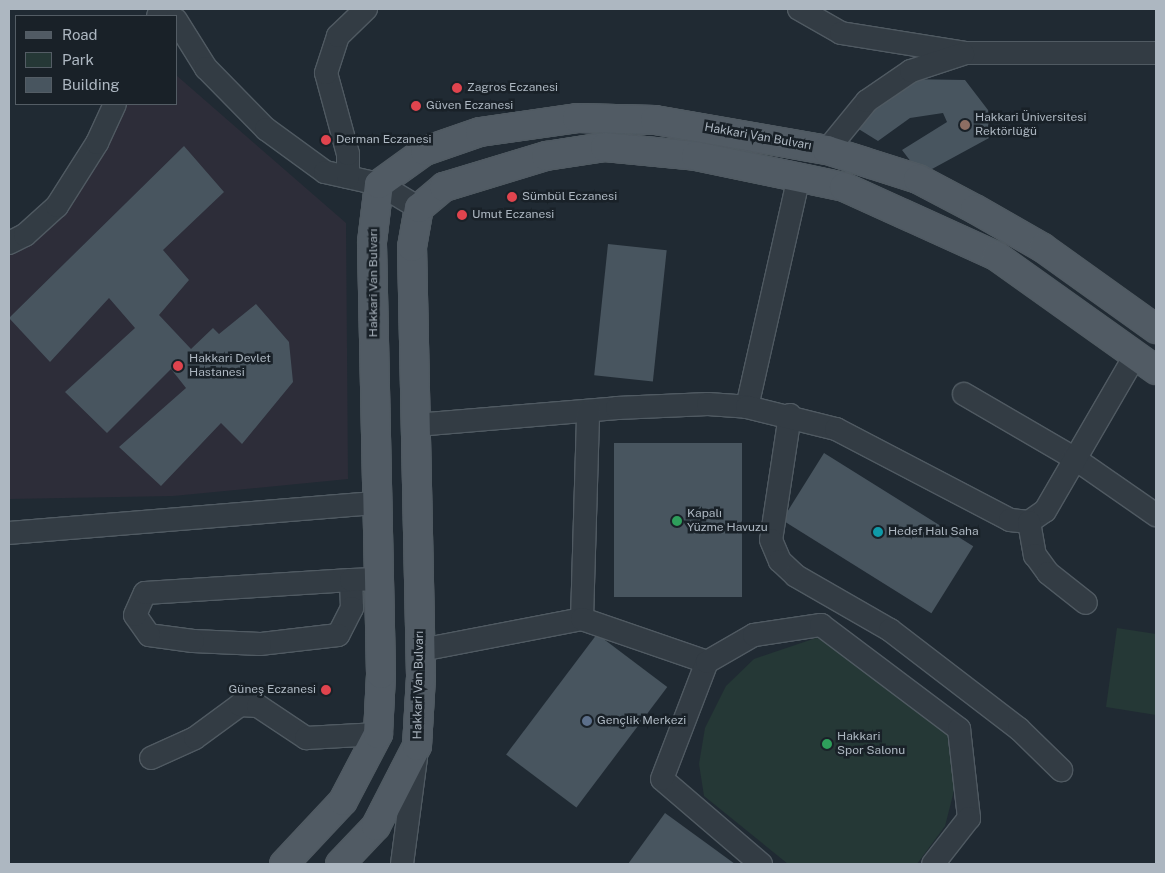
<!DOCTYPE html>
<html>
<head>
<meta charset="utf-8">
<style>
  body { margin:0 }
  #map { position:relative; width:1165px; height:873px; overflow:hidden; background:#202a33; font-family:"Public Sans",sans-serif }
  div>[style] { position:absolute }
  .medical>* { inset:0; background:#2d2d39 }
  .green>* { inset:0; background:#253836 }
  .building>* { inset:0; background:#48555f; transform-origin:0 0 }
  .roads { filter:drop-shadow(1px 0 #505a62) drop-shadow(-1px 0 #505a62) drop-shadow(0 1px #505a62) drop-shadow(0 -1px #505a62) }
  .minor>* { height:22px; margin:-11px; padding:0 11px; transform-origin:11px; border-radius:11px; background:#333c44 }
  .major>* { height:28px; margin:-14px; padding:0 14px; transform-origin:14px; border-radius:14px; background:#515b64 }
  .dots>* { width:14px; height:14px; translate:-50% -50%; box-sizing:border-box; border:2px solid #192128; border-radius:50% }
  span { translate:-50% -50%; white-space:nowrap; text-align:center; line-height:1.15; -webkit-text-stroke:5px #192128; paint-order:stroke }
  .poi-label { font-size:12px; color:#adb7c1 }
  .left { translate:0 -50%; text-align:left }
  .right { translate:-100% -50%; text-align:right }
  .street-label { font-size:12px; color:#adb7c1 }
  .frame { position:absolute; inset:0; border:10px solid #adb7c1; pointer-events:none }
  .legend { position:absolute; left:15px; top:15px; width:162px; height:90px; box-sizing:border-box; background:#192128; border:1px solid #545d65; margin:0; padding:6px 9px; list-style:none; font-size:15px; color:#adb7c1 }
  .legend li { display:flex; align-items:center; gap:10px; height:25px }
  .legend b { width:25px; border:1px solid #545d65 }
</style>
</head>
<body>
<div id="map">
  <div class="medical">
    <i style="clip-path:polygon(176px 75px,346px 223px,348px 479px,173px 496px,9px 499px,9px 254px,121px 104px,176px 104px)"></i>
  </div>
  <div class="green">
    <i style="clip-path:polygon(1117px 628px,1156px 634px,1156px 715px,1106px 707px)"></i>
    <i style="clip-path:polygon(816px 638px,833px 641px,948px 734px,957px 779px,945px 826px,917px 864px,788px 864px,704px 796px,699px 764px,705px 728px,726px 686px,754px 659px)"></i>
  </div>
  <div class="building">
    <i style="clip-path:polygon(904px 79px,965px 80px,988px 110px,989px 138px,921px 175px,902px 150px,947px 122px,943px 113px,910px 118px,878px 141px,857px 128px)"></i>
    <i style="clip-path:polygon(184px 146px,224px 192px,163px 250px,189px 280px,159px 315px,191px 349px,213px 328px,219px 334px,256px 304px,289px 342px,293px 382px,242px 444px,221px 423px,161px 486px,119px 447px,186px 388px,171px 369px,107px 433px,65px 392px,135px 328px,109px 298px,50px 362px,9px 318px)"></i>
    <i style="left:608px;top:244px;width:59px;height:132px;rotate:6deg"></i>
    <i style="left:614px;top:443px;width:128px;height:154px"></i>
    <i style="left:824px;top:453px;width:176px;height:79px;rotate:32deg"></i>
    <i style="left:597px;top:634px;width:88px;height:151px;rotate:37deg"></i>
    <i style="clip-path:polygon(665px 813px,735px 864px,628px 864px)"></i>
  </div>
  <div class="roads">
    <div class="minor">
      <i style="left:799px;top:9px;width:48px;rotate:29.7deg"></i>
      <i style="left:841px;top:33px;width:127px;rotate:9.1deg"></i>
      <i style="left:966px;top:53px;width:190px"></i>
      <i style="left:158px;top:16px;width:8px;rotate:-67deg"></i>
      <i style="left:176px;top:20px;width:57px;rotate:58deg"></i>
      <i style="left:206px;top:68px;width:86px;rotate:45.5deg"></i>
      <i style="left:266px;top:129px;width:73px;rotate:36.1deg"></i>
      <i style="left:325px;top:172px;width:55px;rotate:12.5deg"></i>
      <i style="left:379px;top:184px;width:47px;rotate:31deg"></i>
      <i style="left:827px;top:150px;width:63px;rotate:-50.8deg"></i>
      <i style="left:867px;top:101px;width:53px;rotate:-34.3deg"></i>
      <i style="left:911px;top:71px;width:55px;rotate:-18.1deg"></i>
      <i style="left:348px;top:177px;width:23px;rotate:-90deg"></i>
      <i style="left:348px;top:154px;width:84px;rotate:-105.2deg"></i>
      <i style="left:326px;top:73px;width:39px;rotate:-72deg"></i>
      <i style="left:338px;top:36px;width:39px;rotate:-44deg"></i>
      <i style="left:9px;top:243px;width:18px;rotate:-27deg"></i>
      <i style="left:25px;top:235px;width:43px;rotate:-42.2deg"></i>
      <i style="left:57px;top:206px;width:75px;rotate:-57.6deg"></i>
      <i style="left:97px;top:143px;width:43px;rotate:-65.2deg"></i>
      <i style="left:964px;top:394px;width:127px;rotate:30.2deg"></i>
      <i style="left:1074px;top:458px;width:100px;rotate:34.8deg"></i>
      <i style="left:747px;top:407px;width:237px;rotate:-77.3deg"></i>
      <i style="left:790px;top:415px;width:126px;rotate:98.6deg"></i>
      <i style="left:771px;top:540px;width:23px;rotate:67deg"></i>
      <i style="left:780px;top:561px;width:22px;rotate:43deg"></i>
      <i style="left:796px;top:576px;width:108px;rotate:29.9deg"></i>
      <i style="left:890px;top:630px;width:163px;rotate:37.5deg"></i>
      <i style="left:1019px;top:729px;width:59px;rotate:44.3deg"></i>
      <i style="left:416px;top:425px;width:202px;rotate:-4.8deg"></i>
      <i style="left:617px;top:408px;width:91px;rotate:-2.5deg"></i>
      <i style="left:708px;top:404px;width:39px;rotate:4deg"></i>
      <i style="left:747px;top:407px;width:92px;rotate:13.9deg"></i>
      <i style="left:836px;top:429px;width:196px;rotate:27.6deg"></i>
      <i style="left:1010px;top:520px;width:19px;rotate:6deg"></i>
      <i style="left:1029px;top:522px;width:19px;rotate:-35deg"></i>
      <i style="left:1045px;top:511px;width:181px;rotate:-59.9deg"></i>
      <i style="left:1029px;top:522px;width:34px;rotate:80deg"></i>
      <i style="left:1035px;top:555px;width:22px;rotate:54deg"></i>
      <i style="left:1048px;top:573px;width:48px;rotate:38.3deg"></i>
      <i style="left:9px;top:533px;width:368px;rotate:-4.7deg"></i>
      <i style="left:351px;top:580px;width:28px;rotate:88deg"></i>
      <i style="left:352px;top:608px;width:30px;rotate:117deg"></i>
      <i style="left:338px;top:635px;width:79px;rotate:173.4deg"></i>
      <i style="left:260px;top:644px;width:67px;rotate:-177.4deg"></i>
      <i style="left:193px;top:641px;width:44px;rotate:-172.2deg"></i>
      <i style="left:149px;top:635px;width:24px;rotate:-125deg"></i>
      <i style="left:135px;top:615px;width:24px;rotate:-66deg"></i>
      <i style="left:145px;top:593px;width:206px;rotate:-3.6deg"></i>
      <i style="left:351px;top:580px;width:28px;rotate:-2deg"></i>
      <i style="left:582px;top:619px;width:208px;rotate:-88.3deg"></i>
      <i style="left:421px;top:650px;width:164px;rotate:-10.9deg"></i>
      <i style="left:582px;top:619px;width:132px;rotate:19deg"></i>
      <i style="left:151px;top:758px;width:48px;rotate:-24.4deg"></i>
      <i style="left:195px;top:738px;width:56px;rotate:-36.3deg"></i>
      <i style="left:240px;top:705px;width:18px;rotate:3deg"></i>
      <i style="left:258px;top:706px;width:58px;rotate:33.7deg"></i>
      <i style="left:306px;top:738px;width:72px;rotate:-3.2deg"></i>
      <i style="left:402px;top:864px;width:108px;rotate:-82.5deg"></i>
      <i style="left:761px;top:864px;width:130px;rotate:-139.4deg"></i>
      <i style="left:662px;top:779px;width:125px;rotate:-69deg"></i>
      <i style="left:707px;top:662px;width:54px;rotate:-29.9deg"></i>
      <i style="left:754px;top:635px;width:68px;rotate:-8.5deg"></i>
      <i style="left:821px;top:625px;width:173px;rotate:37deg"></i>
      <i style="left:959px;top:729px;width:90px;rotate:83.6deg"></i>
      <i style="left:969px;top:818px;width:58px;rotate:128deg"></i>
    </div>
    <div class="major">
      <i style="left:284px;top:864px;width:86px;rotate:-46.9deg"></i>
      <i style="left:343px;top:801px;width:76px;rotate:-62.4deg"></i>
      <i style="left:378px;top:734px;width:60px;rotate:-87.1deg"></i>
      <i style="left:381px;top:674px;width:432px;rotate:-91.2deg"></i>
      <i style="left:372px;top:242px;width:58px;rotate:-83.1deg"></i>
      <i style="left:379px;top:184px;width:57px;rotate:-35.7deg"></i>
      <i style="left:425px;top:151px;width:58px;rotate:-19.1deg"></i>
      <i style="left:480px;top:132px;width:98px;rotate:-8.2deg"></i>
      <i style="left:577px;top:118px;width:78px;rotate:1.5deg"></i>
      <i style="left:655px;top:120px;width:175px;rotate:9.9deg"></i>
      <i style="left:827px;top:150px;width:96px;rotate:17.7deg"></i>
      <i style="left:918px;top:179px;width:64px;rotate:27.8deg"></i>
      <i style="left:975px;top:209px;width:78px;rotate:29.8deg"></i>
      <i style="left:1043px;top:248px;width:139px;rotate:35.6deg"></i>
      <i style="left:340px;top:864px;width:52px;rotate:-46.5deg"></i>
      <i style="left:376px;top:826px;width:90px;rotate:-62.9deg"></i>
      <i style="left:417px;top:746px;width:70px;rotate:-86.7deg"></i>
      <i style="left:421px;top:676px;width:429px;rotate:-91.2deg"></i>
      <i style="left:412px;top:247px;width:40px;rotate:-80deg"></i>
      <i style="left:419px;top:208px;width:33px;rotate:-40deg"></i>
      <i style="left:444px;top:187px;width:107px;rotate:-16.9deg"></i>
      <i style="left:546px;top:156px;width:60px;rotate:-8.7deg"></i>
      <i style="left:605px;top:147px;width:91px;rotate:5.6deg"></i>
      <i style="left:696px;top:156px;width:151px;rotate:11.8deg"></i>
      <i style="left:844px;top:187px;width:167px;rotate:24.4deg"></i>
      <i style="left:996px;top:256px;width:196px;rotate:35.5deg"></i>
    </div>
  </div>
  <div class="dots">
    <i style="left:457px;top:88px;background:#e0444e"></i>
    <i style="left:416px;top:106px;background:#e0444e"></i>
    <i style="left:965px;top:125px;background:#8d6e63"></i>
    <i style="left:326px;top:140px;background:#e0444e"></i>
    <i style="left:512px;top:197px;background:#e0444e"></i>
    <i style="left:462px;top:215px;background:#e0444e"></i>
    <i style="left:178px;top:366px;background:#e0444e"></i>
    <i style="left:677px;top:521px;background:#2e9e5b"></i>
    <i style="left:878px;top:532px;background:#0f9aa8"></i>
    <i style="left:326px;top:690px;background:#e0444e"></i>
    <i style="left:587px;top:721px;background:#5c6f8a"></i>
    <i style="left:827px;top:744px;background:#2e9e5b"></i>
  </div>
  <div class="poi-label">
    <span class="left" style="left:467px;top:88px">Zagros Eczanesi</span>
    <span class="left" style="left:426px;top:106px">Güven Eczanesi</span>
    <span class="left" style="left:975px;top:125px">Hakkari Üniversitesi<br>Rektörlüğü</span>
    <span class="left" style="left:336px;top:140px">Derman Eczanesi</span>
    <span class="left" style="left:522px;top:197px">Sümbül Eczanesi</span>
    <span class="left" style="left:472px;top:215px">Umut Eczanesi</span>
    <span class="left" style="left:189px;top:366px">Hakkari Devlet<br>Hastanesi</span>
    <span class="left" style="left:687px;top:521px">Kapalı<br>Yüzme Havuzu</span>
    <span class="left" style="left:888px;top:532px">Hedef Halı Saha</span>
    <span class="right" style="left:316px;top:690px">Güneş Eczanesi</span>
    <span class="left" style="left:597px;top:721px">Gençlik Merkezi</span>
    <span class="left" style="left:837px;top:744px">Hakkari<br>Spor Salonu</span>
  </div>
  <div class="street-label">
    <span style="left:758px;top:137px;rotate:10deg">Hakkari Van Bulvarı</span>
    <span style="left:374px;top:283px;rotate:-90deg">Hakkari Van Bulvarı</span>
    <span style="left:419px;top:685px;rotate:-89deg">Hakkari Van Bulvarı</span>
  </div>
  <div class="frame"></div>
  <ul class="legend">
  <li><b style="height:6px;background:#515b64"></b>Road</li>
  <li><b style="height:14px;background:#253836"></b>Park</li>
  <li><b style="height:14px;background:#48555f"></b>Building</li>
  </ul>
</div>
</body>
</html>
